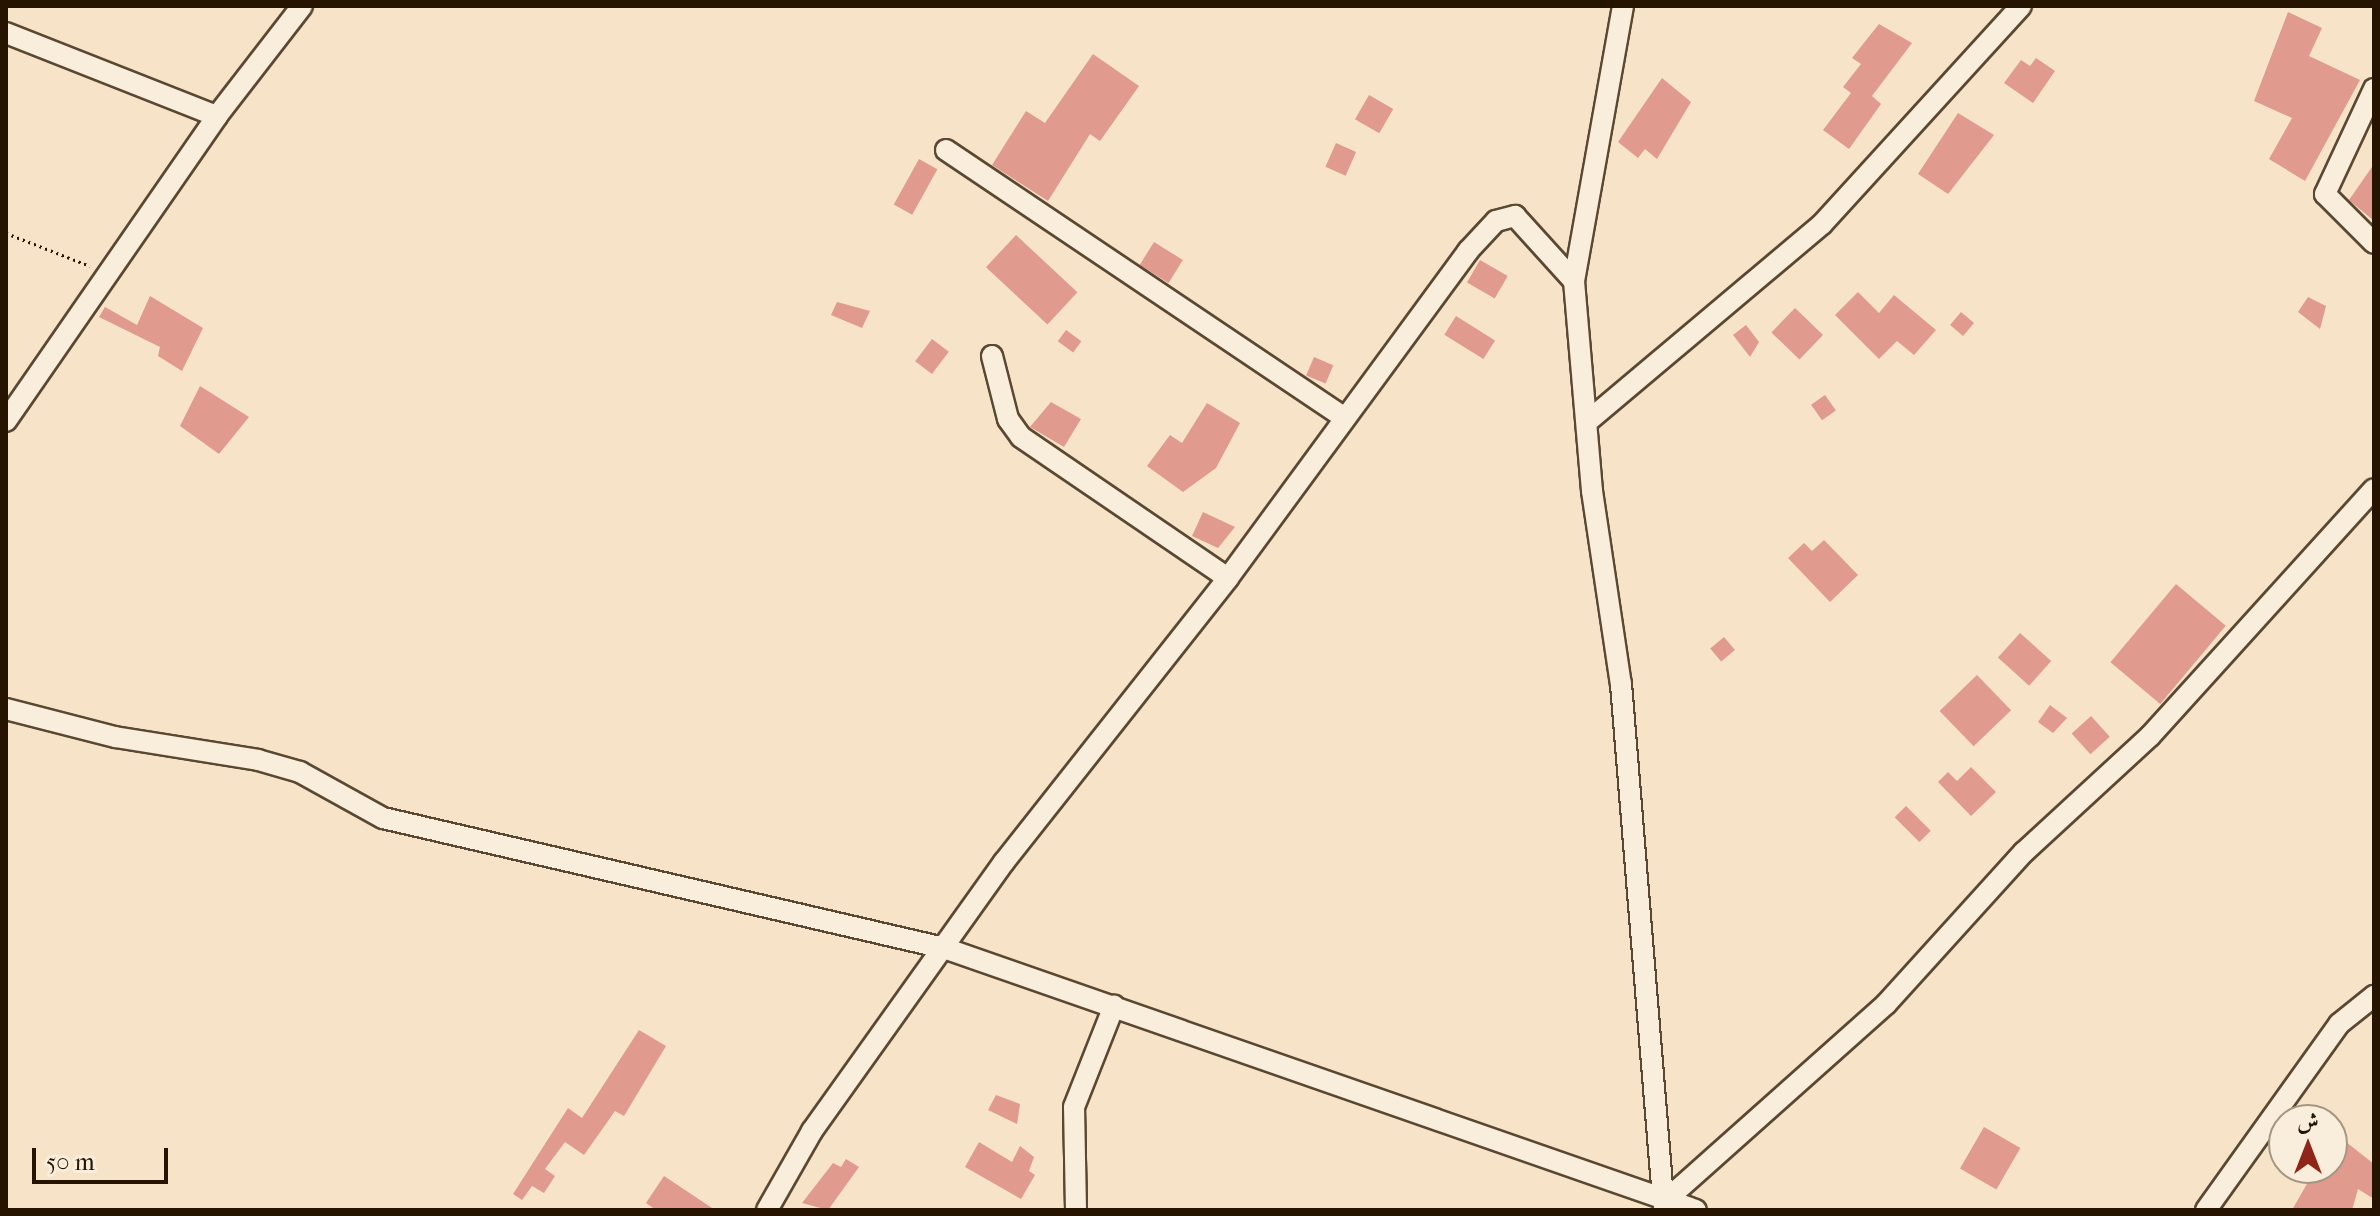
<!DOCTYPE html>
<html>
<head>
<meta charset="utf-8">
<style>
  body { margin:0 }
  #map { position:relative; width:2380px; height:1216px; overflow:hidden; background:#f6e3c8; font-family:"IM FELL French Canon",Amiri,serif }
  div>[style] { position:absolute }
  .building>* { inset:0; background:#e09a8e; transform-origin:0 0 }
  .path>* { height:3px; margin-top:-1.5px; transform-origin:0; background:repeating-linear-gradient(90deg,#261400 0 2px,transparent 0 6px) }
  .roads { filter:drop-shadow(2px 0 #5a4832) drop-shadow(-2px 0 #5a4832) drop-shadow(0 2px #5a4832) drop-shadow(0 -2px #5a4832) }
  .minor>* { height:20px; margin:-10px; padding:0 10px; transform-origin:10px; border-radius:10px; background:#f9eddb }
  span { translate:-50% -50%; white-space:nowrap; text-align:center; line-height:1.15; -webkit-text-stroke:6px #f9eddb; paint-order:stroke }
  .frame { position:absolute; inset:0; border:8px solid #261400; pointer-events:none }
  .north { position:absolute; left:2268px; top:1104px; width:80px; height:80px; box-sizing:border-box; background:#f9eddb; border:2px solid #a59683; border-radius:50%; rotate:0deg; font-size:22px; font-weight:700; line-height:32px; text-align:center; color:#261400 }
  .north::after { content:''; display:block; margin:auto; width:28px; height:36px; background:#8f2418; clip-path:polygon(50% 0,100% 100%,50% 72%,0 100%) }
  .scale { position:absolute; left:32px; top:1148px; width:136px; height:36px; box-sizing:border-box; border:4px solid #261400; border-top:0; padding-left:10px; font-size:24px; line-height:28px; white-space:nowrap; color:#261400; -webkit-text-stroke:6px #f9eddb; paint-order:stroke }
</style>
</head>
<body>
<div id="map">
  <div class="building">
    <i style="clip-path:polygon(2288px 12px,2322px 28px,2309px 56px,2360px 80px,2305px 181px,2269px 159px,2292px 118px,2254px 101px)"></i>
    <i style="clip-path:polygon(1879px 24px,1912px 43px,1872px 96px,1881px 104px,1849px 149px,1823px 130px,1851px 93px,1843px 87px,1861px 64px,1852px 58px)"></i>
    <i style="clip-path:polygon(1093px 54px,1139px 86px,1100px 141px,1090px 134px,1048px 201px,992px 165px,1026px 111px,1045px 123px)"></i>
    <i style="clip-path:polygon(2036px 58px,2055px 71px,2033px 103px,2004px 83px,2021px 60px,2030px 66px)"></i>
    <i style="clip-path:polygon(1662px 78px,1691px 102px,1657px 159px,1645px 149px,1638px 158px,1618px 142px)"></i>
    <i style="left:1369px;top:95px;width:28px;height:28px;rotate:30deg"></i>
    <i style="clip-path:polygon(1958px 113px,1994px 135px,1948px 194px,1918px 174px)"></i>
    <i style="left:1336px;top:143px;width:22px;height:26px;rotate:24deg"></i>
    <i style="left:919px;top:159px;width:21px;height:52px;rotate:29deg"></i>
    <i style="clip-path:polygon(2374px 164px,2374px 221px,2349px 200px)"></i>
    <i style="left:1016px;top:235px;width:84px;height:44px;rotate:43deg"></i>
    <i style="left:1154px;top:242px;width:34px;height:27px;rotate:32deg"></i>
    <i style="left:1480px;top:260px;width:32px;height:26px;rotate:30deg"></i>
    <i style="clip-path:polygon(1858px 292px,1879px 313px,1894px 295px,1936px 330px,1914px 355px,1897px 341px,1879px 359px,1835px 315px)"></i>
    <i style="clip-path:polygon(150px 296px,203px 328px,182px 371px,158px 356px,160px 347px,99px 317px,105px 307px,137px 325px)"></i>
    <i style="clip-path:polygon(2308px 297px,2326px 306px,2320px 329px,2298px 312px)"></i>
    <i style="clip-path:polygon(837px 302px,870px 311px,862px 328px,831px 315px)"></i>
    <i style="left:1795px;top:308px;width:39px;height:34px;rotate:44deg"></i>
    <i style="left:1961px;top:312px;width:17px;height:17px;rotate:40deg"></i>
    <i style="left:1456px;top:316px;width:46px;height:22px;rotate:32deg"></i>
    <i style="clip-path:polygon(1746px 325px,1759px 342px,1750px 357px,1733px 335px)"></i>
    <i style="left:1066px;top:330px;width:19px;height:14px;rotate:36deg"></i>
    <i style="left:932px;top:339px;width:21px;height:28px;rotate:37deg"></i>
    <i style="left:1314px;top:357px;width:21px;height:20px;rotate:23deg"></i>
    <i style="clip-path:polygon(200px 386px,249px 417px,219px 454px,180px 426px)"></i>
    <i style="left:1825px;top:395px;width:19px;height:17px;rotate:55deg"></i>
    <i style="clip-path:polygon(1051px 402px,1081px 419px,1064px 447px,1030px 427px)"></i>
    <i style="clip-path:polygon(1207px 403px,1240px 423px,1216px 468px,1183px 492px,1147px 466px,1170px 435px,1182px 443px)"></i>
    <i style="clip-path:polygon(1203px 512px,1235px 527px,1218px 548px,1192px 536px)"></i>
    <i style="clip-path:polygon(1824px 540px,1858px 575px,1830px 602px,1788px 558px,1804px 543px,1812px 551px)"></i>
    <i style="left:2176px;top:584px;width:65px;height:102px;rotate:40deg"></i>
    <i style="left:2020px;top:633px;width:42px;height:33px;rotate:42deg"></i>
    <i style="left:1724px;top:637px;width:17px;height:18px;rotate:50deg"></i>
    <i style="left:1977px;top:675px;width:49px;height:52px;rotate:46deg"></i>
    <i style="clip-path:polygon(2050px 705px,2067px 718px,2053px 733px,2038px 722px)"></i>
    <i style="left:2091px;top:716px;width:28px;height:26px;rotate:48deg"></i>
    <i style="clip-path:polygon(1971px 767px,1996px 792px,1971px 816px,1938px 782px,1948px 772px,1957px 781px)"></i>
    <i style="left:1906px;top:806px;width:35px;height:16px;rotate:45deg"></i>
    <i style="clip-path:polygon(639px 1030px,666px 1046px,624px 1116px,615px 1111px,584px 1155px,565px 1142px,545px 1169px,555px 1176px,544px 1193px,532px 1186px,522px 1200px,513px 1194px,568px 1108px,582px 1118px)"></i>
    <i style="clip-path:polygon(996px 1095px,1020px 1104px,1017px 1124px,988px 1110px)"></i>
    <i style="left:1984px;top:1127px;width:42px;height:48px;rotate:30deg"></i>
    <i style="clip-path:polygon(2332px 1131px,2374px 1164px,2374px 1199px,2358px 1189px,2352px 1210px,2292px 1210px,2316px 1168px,2332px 1168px)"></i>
    <i style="clip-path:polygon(979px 1142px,1012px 1162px,1020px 1146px,1034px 1157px,1029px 1171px,1035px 1175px,1021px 1199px,965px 1167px)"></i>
    <i style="clip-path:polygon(846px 1159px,859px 1167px,828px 1210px,802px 1203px,833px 1163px,841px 1167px)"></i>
    <i style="clip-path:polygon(664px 1176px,715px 1210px,656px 1210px,646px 1203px)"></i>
  </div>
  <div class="path">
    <i style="left:6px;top:233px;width:90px;rotate:21.4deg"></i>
  </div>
  <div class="roads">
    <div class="minor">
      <i style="left:1623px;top:6px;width:279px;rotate:100.1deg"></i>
      <i style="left:1574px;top:281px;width:211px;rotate:85.1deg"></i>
      <i style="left:1592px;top:491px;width:195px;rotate:81.5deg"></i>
      <i style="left:1621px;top:684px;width:528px;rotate:85.33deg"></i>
      <i style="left:6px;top:33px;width:227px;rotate:21.5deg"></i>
      <i style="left:2374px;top:89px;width:116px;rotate:115deg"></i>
      <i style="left:2325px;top:194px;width:69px;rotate:45deg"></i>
      <i style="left:946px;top:150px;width:479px;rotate:33.9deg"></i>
      <i style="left:992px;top:356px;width:65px;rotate:75.7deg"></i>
      <i style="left:1008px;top:419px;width:22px;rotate:54deg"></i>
      <i style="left:1021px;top:437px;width:250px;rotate:34.3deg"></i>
      <i style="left:6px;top:421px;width:371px;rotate:-55.3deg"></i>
      <i style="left:217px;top:116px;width:139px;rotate:-52.3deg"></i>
      <i style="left:1587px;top:422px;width:307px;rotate:-40.1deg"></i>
      <i style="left:1822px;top:224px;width:295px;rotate:-47.6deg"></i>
      <i style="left:6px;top:709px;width:113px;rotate:14.4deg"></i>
      <i style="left:115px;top:737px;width:145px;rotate:9.1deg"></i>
      <i style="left:258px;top:760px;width:44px;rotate:15.9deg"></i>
      <i style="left:300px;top:772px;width:95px;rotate:29deg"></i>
      <i style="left:383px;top:818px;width:576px;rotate:13.05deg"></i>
      <i style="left:944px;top:948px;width:796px;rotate:19.21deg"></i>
      <i style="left:1665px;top:1201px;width:296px;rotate:-41.7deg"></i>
      <i style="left:1886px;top:1004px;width:205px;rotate:-47.8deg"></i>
      <i style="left:2024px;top:852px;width:171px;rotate:-42.6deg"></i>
      <i style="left:2150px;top:736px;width:333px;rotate:-47.8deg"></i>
      <i style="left:767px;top:1210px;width:91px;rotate:-60.3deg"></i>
      <i style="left:812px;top:1131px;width:330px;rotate:-54.5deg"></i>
      <i style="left:1004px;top:862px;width:362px;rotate:-51.7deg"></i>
      <i style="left:1228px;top:578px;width:406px;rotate:-53.7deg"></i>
      <i style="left:1468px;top:251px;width:41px;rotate:-47deg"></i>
      <i style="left:1496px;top:221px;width:20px;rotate:-15deg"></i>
      <i style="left:1515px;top:216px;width:88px;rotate:47.8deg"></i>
      <i style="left:1076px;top:1210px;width:103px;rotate:-91.1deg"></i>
      <i style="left:1074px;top:1107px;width:109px;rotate:-68.4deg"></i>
      <i style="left:2206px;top:1210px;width:229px;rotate:-54.4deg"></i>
      <i style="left:2339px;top:1024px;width:45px;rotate:-38.7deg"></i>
    </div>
  </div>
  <div class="frame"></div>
  <div class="north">ش</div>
  <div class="scale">50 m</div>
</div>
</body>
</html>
